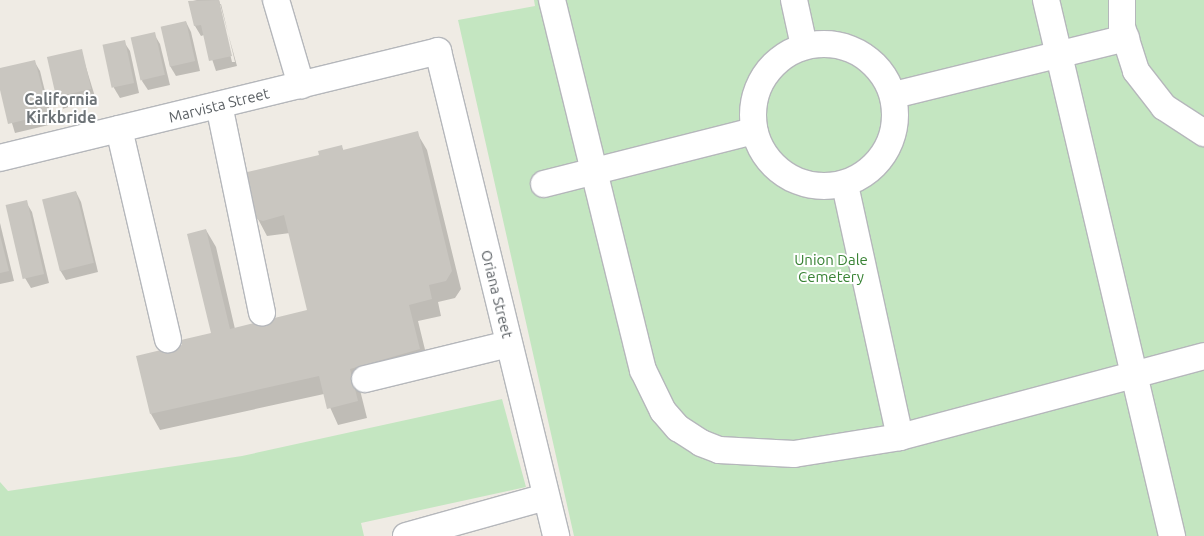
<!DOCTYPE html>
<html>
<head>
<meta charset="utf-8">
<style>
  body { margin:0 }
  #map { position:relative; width:1204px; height:536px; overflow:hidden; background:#efebe4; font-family:Ubuntu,sans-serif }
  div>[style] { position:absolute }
  .green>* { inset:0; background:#c4e6c1 }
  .shadow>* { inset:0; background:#0003; transform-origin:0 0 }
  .building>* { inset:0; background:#c9c6c0; transform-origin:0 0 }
  .roads { filter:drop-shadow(1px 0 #b5b7bb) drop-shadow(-1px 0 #b5b7bb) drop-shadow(0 1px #b5b7bb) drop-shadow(0 -1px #b5b7bb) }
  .minor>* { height:26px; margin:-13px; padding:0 13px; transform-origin:13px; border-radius:13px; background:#fff }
  .minor>.ring { margin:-13px; padding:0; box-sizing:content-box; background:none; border:26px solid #fff; border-radius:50% }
  span { translate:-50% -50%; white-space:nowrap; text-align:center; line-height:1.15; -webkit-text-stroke:4px #fff; paint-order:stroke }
  .street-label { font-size:15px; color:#5c6165 }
  .park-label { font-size:15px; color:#398335 }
  .neighbourhood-label { font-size:16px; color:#6d7377; font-weight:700 }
</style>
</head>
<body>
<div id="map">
  <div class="green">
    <i style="clip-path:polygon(534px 0,1204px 0,1204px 536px,574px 536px,458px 20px,535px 6px)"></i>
    <i style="clip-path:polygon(502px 399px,526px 487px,361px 523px,364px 536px,0 536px,0 482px,8px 491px,242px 456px)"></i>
  </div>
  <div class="shadow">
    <i style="clip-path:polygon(evenodd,197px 0,219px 0,237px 66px,216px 71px,204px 35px,201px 36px,195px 26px,189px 2px,197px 0,218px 4px,221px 4px,235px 62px,232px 62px,218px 4px)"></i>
    <i style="clip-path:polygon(186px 22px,191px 32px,200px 71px,176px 76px,170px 66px,162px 27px)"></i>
    <i style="clip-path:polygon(154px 34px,160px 44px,170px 85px,148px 90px,142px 81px)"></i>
    <i style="clip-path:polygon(124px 42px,130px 51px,139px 93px,120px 98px,114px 88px,105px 46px)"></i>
    <i style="left:81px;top:51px;width:50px;height:34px;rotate:73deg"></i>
    <i style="clip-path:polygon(34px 61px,40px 71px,53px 124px,15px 133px,0 84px,0 70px)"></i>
    <i style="clip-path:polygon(417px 133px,427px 150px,461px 289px,455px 298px,438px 302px,441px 316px,418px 321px,429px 366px,359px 386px,367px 418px,338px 425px,324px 394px,160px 430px,151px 414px,183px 346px,212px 334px,206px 230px,216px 247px,235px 329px,309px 311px,290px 233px,267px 236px,258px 219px,321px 156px,341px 146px,344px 151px)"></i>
    <i style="clip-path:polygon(76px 192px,81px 202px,98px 272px,66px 280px,60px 270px)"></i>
    <i style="clip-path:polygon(26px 202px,32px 212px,49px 283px,31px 288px,25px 278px)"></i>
    <i style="clip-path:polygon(0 223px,14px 281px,0 284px)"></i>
  </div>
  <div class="building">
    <i style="clip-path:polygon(219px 0,232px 56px,209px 61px,201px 25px,194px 26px,188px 1px)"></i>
    <i style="left:186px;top:21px;width:41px;height:26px;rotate:77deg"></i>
    <i style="left:155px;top:32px;width:44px;height:25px;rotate:77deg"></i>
    <i style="left:125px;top:40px;width:44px;height:23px;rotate:78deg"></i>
    <i style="left:82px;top:49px;width:41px;height:36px;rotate:77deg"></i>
    <i style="clip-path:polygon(35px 60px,49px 114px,8px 124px,0 90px,0 68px)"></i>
    <i style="clip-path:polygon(418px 131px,452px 271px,446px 281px,429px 285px,432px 299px,409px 305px,420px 349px,350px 369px,358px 401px,327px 409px,319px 376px,150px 414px,136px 356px,182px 345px,181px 340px,211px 333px,187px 234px,206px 229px,230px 329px,307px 310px,284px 215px,263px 221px,256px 219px,243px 173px,319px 155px,318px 151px,342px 145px,343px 150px)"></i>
    <i style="left:76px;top:191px;width:74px;height:35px;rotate:76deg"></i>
    <i style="left:27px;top:200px;width:76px;height:22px;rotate:77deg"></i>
    <i style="clip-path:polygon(0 235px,9px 271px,0 273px)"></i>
  </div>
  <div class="roads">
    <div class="minor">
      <i style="left:276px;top:0;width:89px;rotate:73.6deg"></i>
      <i style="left:552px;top:0;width:381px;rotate:76.2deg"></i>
      <i style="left:643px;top:370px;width:46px;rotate:64deg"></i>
      <i style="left:663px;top:411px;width:23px;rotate:49deg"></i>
      <i style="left:678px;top:428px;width:27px;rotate:33deg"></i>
      <i style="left:701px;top:443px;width:19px;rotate:21deg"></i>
      <i style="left:719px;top:450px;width:75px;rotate:3.1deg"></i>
      <i style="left:794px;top:454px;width:107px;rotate:-9.1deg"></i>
      <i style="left:900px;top:437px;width:315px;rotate:-14.9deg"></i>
      <i style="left:794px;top:0;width:47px;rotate:77.7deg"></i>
      <i style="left:1046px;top:0;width:551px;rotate:76.77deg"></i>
      <i style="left:1122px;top:0;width:27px;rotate:90deg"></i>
      <i style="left:1122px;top:27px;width:46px;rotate:72.3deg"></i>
      <i style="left:1136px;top:71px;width:46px;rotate:52.1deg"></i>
      <i style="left:1164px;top:107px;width:48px;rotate:33deg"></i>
      <i class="ring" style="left:753px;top:44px;width:116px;height:116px"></i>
      <i style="left:894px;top:95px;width:239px;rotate:-13.8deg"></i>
      <i style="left:219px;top:105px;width:212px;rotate:78.3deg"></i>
      <i style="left:119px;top:129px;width:216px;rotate:76.9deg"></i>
      <i style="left:0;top:158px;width:451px;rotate:-13.7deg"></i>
      <i style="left:438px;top:51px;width:499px;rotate:76.3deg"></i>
      <i style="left:544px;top:184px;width:217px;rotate:-14.2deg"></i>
      <i style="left:845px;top:185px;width:258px;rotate:77.7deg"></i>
      <i style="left:365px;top:379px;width:148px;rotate:-13.7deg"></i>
      <i style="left:406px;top:536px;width:145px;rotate:-15.6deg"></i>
    </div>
  </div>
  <div class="street-label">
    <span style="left:219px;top:105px;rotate:-14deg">Marvista Street</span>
    <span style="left:497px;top:294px;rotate:76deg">Oriana Street</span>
  </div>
  <div class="park-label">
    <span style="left:831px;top:268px">Union Dale<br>Cemetery</span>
  </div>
  <div class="neighbourhood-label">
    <span style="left:61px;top:108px">California<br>Kirkbride</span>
  </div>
</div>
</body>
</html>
